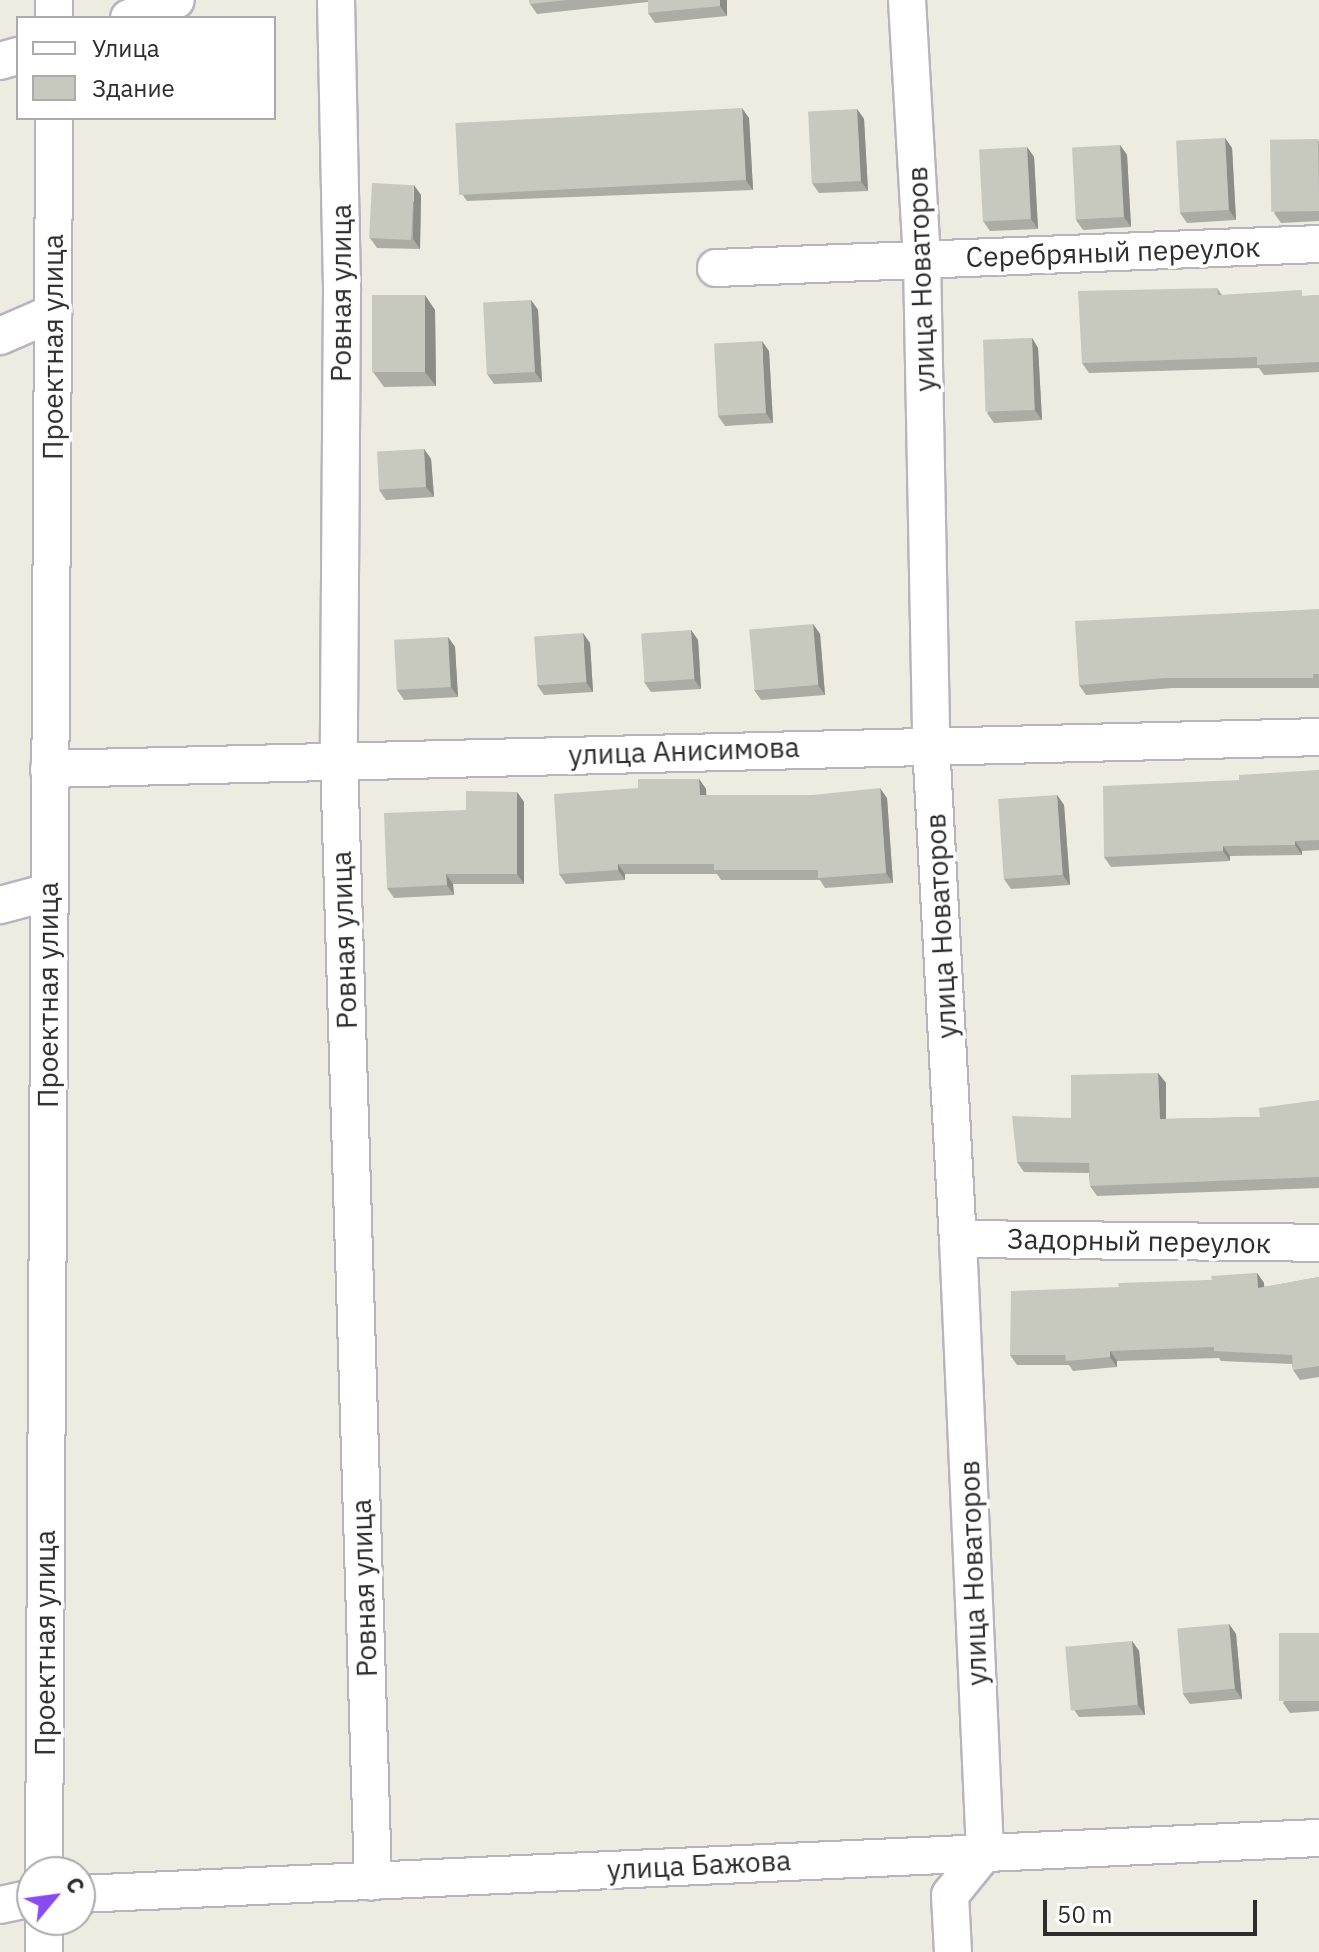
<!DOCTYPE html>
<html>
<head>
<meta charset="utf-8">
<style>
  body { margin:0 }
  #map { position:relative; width:1319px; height:1952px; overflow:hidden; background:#ecede0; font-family:"IBM Plex Sans",sans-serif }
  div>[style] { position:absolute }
  .roads { filter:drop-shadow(2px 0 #b8b4bf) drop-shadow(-2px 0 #b8b4bf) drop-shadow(0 2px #b8b4bf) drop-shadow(0 -2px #b8b4bf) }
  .minor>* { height:36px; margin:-18px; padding:0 18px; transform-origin:18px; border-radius:18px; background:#fff }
  .wall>* { inset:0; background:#abada4 }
  .shaded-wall>* { inset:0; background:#8b8d86 }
  .building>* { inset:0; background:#c7c9bf; transform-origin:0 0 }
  span { translate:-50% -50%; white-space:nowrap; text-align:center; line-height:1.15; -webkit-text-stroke:7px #fff; paint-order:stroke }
  .street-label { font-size:28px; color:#2d2d2d }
  .legend { position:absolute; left:16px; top:16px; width:260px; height:104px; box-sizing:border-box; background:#fff; border:2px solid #ababab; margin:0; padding:10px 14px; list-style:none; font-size:24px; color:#2d2d2d }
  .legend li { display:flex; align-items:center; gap:16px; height:40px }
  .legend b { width:40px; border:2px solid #ababab }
  .north { position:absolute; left:16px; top:1856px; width:80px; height:80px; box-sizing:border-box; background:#fff; border:2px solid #ababab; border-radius:50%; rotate:61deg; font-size:22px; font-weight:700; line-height:32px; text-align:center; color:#2d2d2d }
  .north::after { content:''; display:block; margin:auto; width:28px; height:36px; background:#874bf0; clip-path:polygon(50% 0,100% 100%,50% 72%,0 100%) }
  .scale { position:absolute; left:1043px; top:1900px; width:214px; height:36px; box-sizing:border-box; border:4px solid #2d2d2d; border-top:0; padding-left:10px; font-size:24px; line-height:28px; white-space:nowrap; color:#2d2d2d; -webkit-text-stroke:6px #fff; paint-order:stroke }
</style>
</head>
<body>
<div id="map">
  <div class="roads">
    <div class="minor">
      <i style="left:54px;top:0;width:18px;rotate:90deg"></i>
      <i style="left:336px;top:0;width:292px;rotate:88.8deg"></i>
      <i style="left:342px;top:292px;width:468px;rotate:90.4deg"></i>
      <i style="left:339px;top:760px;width:1122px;rotate:88.26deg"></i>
      <i style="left:907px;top:0;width:260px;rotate:86.7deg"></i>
      <i style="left:922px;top:260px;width:484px;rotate:88.9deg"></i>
      <i style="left:931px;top:744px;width:496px;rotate:86.9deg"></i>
      <i style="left:958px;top:1239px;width:614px;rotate:87.48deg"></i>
      <i style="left:985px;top:1852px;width:55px;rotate:129.1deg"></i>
      <i style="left:950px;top:1895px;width:57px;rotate:87deg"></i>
      <i style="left:129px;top:18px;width:50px;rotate:-21deg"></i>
      <i style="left:0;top:61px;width:19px;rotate:-16deg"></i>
      <i style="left:716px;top:268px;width:603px;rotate:-2.28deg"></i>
      <i style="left:0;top:336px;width:58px;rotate:-23.5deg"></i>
      <i style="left:49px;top:769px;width:1270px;rotate:-1.44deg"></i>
      <i style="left:0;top:905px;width:51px;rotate:-14.9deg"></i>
      <i style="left:958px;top:1239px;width:361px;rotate:0.6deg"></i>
      <i style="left:44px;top:1872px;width:1754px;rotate:-89.67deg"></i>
      <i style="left:80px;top:1894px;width:1240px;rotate:-2.59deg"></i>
      <i style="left:0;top:1905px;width:33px;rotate:-12deg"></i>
      <i style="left:44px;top:1952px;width:32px;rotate:-90deg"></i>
    </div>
  </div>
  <div class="wall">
    <i style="clip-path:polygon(529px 0,727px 0,727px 16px,655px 23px,648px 13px,648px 2px,537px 14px,530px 4px)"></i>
    <i style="clip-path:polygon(857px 109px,864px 119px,868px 191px,819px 193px,812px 183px)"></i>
    <i style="clip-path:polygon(749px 118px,753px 190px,467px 201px,460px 191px)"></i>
    <i style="clip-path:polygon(1225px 138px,1232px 148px,1236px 220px,1187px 223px,1180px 213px)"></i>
    <i style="clip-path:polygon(1319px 140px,1319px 221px,1281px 223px,1274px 213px)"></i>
    <i style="clip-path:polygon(1120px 145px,1127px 155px,1131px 227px,1083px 230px,1076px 220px)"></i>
    <i style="clip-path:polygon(1027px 147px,1034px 157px,1038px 229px,990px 231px,983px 221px)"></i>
    <i style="clip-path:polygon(421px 195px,420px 249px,377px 248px,370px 238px)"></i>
    <i style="clip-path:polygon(1217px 288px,1222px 295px,1306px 296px,1319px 295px,1319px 372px,1264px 375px,1259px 368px,1089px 373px,1082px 363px)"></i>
    <i style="clip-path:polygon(531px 300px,538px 310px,542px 382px,494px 384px,487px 374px)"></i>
    <i style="clip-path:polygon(435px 310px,436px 386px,384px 387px,373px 372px)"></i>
    <i style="clip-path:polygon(1032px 338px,1038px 348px,1042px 420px,994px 423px,987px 413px)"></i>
    <i style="clip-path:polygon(769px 351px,773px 423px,725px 426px,718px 416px)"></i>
    <i style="clip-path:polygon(424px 449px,431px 459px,434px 497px,386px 500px,379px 490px)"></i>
    <i style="clip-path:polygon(1319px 609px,1319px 688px,1173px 688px,1086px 695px,1079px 685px)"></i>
    <i style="clip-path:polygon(813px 624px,820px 634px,825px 695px,761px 700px,754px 690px)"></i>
    <i style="clip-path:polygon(691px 630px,698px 640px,701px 689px,651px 692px,644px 682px)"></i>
    <i style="clip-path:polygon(448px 637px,455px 647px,458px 697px,404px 700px,397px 690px)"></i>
    <i style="clip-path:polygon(590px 643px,593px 692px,544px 695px,537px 685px)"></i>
    <i style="clip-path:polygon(1319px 770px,1319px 850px,1302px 851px,1302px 855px,1230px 856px,1230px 861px,1111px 867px,1104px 857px,1239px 780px)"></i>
    <i style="clip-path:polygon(699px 779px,706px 789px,706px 795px,887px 798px,893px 883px,825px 888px,820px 880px,721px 880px,717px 874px,625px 874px,625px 880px,566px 884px,559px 874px,638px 788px)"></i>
    <i style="clip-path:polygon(517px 792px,524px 802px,524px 884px,453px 884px,454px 895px,394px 898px,387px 888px,466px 810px)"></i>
    <i style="clip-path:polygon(1057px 795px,1064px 805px,1070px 885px,1011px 889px,1004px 879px)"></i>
    <i style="clip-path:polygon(1158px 1073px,1166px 1083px,1166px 1119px,1260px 1117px,1319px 1100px,1319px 1188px,1097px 1196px,1090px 1186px,1089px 1173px,1024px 1172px,1017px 1162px)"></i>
    <i style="clip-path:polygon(1257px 1273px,1264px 1283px,1264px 1287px,1319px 1277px,1319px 1377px,1300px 1380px,1293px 1370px,1292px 1364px,1221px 1361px,1219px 1358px,1117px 1361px,1117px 1367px,1073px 1371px,1069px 1365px,1017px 1365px,1010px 1355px,1119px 1287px,1212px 1280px)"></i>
    <i style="clip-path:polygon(1229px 1624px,1236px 1634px,1242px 1699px,1190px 1704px,1183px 1694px)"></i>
    <i style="clip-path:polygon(1319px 1633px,1319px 1711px,1290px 1713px,1283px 1703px)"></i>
    <i style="clip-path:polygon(1132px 1641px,1139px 1651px,1145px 1715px,1079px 1717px,1072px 1707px)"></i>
  </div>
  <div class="shaded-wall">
    <i style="clip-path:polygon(720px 0,727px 0,727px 16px,720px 6px)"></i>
    <i style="clip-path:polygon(742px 108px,749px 118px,753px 190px,746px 180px)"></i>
    <i style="clip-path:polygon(857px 109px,864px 119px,868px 191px,861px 181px)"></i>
    <i style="clip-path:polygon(1225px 138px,1232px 148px,1236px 220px,1229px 210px)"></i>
    <i style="clip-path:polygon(1120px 145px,1127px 155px,1131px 227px,1124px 217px)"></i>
    <i style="clip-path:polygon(1027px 147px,1034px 157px,1038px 229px,1031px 219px)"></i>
    <i style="clip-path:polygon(414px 185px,421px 195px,420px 249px,413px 239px)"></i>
    <i style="clip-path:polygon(425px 295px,435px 310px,436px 386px,425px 372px)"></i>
    <i style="clip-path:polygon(531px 300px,538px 310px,542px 382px,535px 372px)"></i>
    <i style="clip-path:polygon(1032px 338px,1038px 348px,1042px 420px,1035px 410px)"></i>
    <i style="clip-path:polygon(762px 341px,769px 351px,773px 423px,766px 413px)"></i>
    <i style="clip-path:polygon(424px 449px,431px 459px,434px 497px,426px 487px)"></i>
    <i style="clip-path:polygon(813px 624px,820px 634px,825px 695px,818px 685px)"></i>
    <i style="clip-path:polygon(691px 630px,698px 640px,701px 689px,694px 679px)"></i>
    <i style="clip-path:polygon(583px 633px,590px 643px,593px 692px,586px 682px)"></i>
    <i style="clip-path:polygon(448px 637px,455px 647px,458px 697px,451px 687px)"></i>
    <i style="clip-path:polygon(699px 779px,706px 789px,707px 805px,700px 795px)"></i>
    <i style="clip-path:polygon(880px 788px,887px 798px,893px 883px,886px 873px)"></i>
    <i style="clip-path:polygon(517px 792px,524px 802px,524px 884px,517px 874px)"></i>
    <i style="clip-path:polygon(1057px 795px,1064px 805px,1070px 885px,1063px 875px)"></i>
    <i style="clip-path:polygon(1295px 841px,1302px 851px,1302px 855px,1295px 845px)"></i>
    <i style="clip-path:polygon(1223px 846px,1230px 856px,1230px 861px,1223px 851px)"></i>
    <i style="clip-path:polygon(618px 864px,625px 874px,625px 880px,618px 870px)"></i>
    <i style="clip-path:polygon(446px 874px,453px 884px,454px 895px,447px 885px)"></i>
    <i style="clip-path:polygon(1158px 1073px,1166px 1083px,1166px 1129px,1160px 1119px)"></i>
    <i style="clip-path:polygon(1257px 1273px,1264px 1283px,1265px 1298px,1258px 1288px)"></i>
    <i style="clip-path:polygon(1110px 1351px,1117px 1361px,1117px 1367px,1110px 1357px)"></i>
    <i style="clip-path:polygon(1229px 1624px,1236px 1634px,1242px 1699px,1235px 1689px)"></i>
    <i style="clip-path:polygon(1132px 1641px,1139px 1651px,1145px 1715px,1138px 1705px)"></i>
  </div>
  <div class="building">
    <i style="clip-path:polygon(529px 0,567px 0,530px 4px)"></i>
    <i style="clip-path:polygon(648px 0,720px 0,720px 6px,648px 13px)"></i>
    <i style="left:742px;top:108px;width:72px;height:287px;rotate:87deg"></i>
    <i style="left:857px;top:109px;width:72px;height:49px;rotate:87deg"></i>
    <i style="left:1225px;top:138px;width:72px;height:49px;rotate:87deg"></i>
    <i style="left:1318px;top:139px;width:72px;height:48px;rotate:89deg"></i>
    <i style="left:1120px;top:145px;width:72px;height:48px;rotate:87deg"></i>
    <i style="left:1027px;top:147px;width:72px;height:48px;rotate:87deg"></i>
    <i style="left:372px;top:183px;width:42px;height:55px;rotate:3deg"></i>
    <i style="clip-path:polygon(1217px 288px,1218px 295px,1302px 290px,1302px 296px,1319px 295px,1319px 362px,1257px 365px,1257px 357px,1082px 363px,1078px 291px)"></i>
    <i style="left:425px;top:295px;width:77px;height:53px;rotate:90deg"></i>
    <i style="left:531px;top:300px;width:72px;height:48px;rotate:87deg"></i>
    <i style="left:1032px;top:338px;width:72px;height:49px;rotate:88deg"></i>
    <i style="left:762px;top:341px;width:72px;height:48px;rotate:87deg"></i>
    <i style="left:424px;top:449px;width:38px;height:47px;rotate:87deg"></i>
    <i style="clip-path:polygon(1319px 609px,1319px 674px,1313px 674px,1313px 678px,1166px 678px,1079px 685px,1075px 621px)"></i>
    <i style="left:813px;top:624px;width:61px;height:64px;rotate:85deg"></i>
    <i style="left:691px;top:630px;width:49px;height:50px;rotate:86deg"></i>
    <i style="left:583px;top:633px;width:49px;height:49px;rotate:86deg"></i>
    <i style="left:448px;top:637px;width:50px;height:54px;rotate:87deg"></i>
    <i style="clip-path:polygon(1319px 770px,1319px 840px,1295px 841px,1295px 845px,1223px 846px,1223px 851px,1104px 857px,1103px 786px,1239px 780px,1239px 775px)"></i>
    <i style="clip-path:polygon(638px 779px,699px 779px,700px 795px,813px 795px,880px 788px,886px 873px,818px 878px,818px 870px,714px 870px,714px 864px,618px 864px,618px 870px,559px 874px,554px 794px,638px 788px)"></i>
    <i style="clip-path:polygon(466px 791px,517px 792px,517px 874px,446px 874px,447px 885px,387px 888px,384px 813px,466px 810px)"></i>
    <i style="left:1057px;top:795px;width:80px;height:59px;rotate:86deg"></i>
    <i style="clip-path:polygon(1158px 1073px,1160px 1119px,1260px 1117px,1259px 1108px,1319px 1100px,1319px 1177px,1090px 1186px,1089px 1163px,1017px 1162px,1012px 1116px,1071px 1118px,1071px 1075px)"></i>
    <i style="clip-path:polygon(1257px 1273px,1258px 1288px,1319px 1277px,1319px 1366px,1293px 1370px,1292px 1355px,1214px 1351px,1214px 1347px,1110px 1351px,1110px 1357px,1066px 1361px,1065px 1355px,1010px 1355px,1011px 1291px,1119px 1287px,1118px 1283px,1212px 1280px,1211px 1276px)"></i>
    <i style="left:1229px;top:1624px;width:65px;height:52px;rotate:85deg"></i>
    <i style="left:1319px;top:1633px;width:68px;height:40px;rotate:90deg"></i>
    <i style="left:1132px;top:1641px;width:64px;height:67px;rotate:85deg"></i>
  </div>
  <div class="street-label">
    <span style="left:1113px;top:252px;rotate:-2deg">Серебряный переулок</span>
    <span style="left:921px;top:279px;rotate:-92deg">улица Новаторов</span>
    <span style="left:341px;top:293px;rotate:-90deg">Ровная улица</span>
    <span style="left:53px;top:347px;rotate:-90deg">Проектная улица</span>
    <span style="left:684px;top:751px;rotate:-2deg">улица Анисимова</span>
    <span style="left:941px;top:926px;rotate:-93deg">улица Новаторов</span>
    <span style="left:344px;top:940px;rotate:-92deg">Ровная улица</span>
    <span style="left:48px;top:995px;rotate:-90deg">Проектная улица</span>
    <span style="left:1139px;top:1241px;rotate:1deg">Задорный переулок</span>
    <span style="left:973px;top:1573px;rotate:-92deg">улица Новаторов</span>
    <span style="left:364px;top:1588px;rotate:-92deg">Ровная улица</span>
    <span style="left:45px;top:1643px;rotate:-90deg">Проектная улица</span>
    <span style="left:699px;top:1865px;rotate:-3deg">улица Бажова</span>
  </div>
  <ul class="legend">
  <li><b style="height:10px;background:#fff"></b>Улица</li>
  <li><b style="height:22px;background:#c7c9bf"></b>Здание</li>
  </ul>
  <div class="north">С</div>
  <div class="scale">50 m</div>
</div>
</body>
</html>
